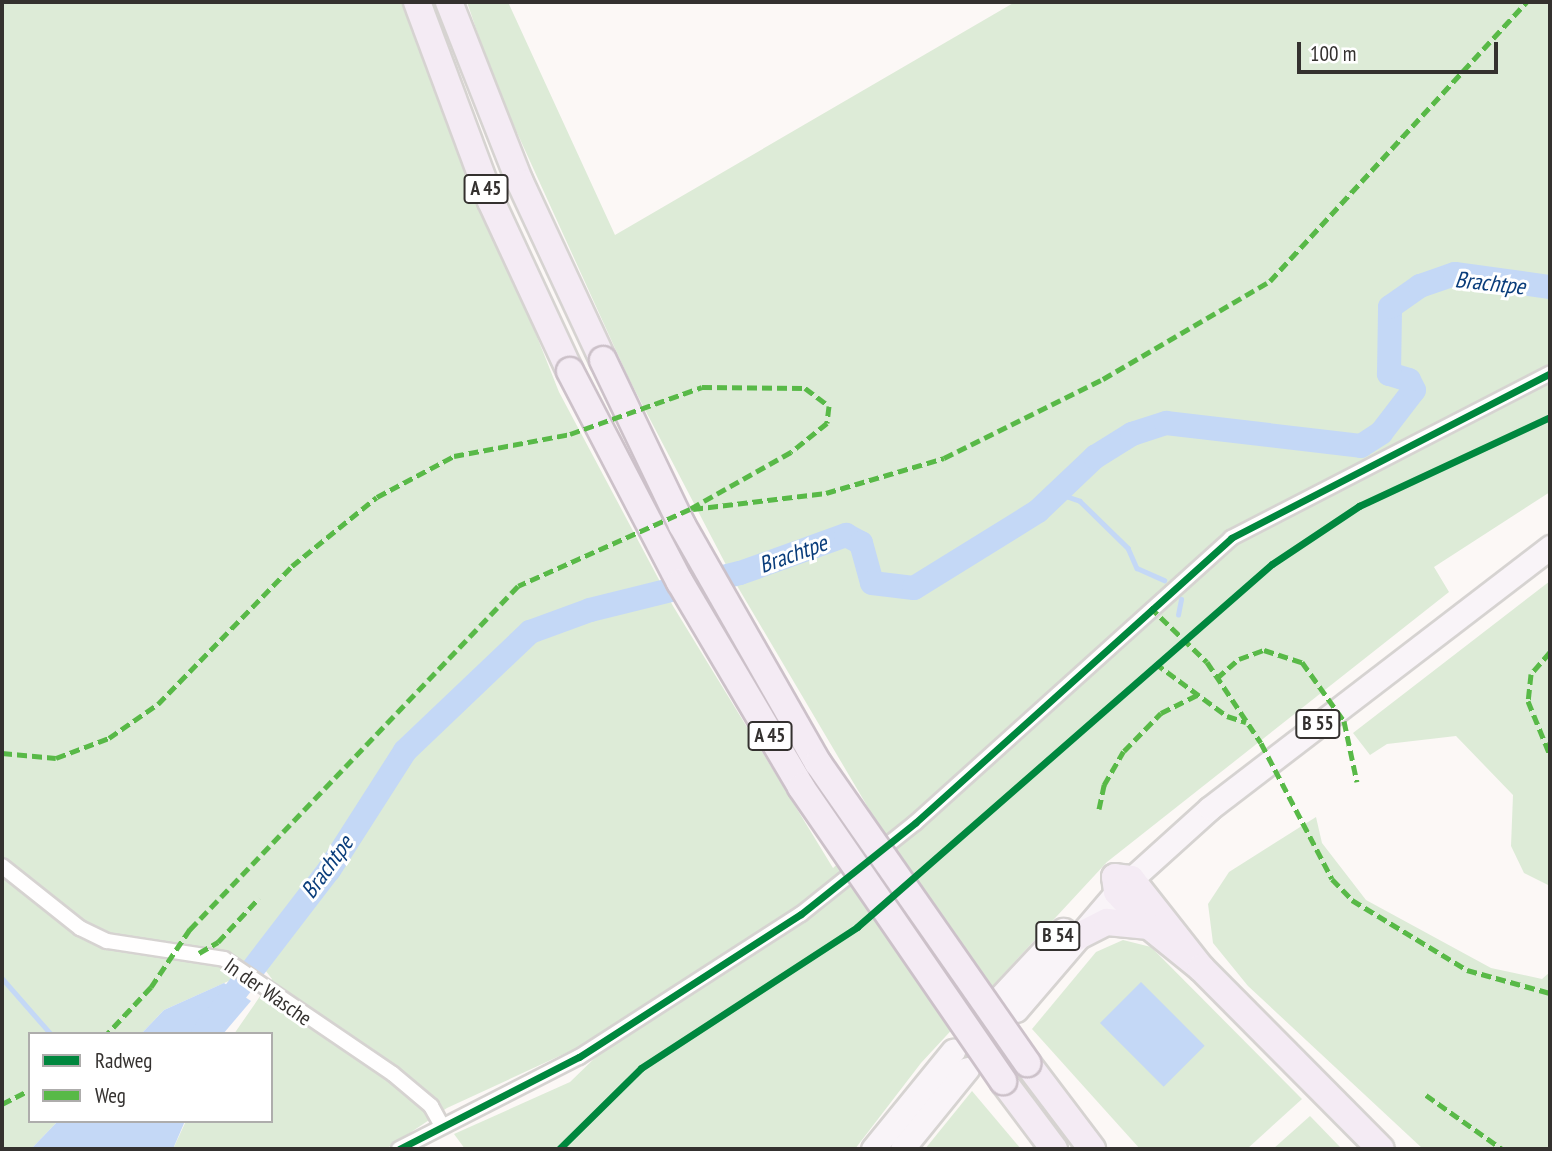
<!DOCTYPE html>
<html>
<head>
<meta charset="utf-8">
<style>
  body { margin:0 }
  #map { position:relative; width:1552px; height:1151px; overflow:hidden; background:#fcf8f6; font-family:"PT Sans Narrow",sans-serif }
  div>[style] { position:absolute }
  .green>* { inset:0; background:#ddebd7 }
  .water>* { inset:0; background:#c4d8f6; transform-origin:0 0 }
  .stream>* { height:4.5px; margin:-2.25px; padding:0 2.25px; transform-origin:2.25px; border-radius:2.25px; background:#c4d8f6 }
  .river>* { height:24px; margin:-12px; padding:0 12px; transform-origin:12px; border-radius:12px; background:#c4d8f6 }
  .roads { filter:drop-shadow(2px 0 #d6d3d1) drop-shadow(-2px 0 #d6d3d1) drop-shadow(0 2px #d6d3d1) drop-shadow(0 -2px #d6d3d1) }
  .street>* { height:14px; margin:-7px; padding:0 7px; transform-origin:7px; border-radius:7px; background:#fffefe }
  .primary>* { height:23px; margin:-11.5px; padding:0 11.5px; transform-origin:11.5px; border-radius:11.5px; background:#f9f4f8 }
  .highway>* { height:26px; margin:-13px; padding:0 13px; transform-origin:13px; border-radius:13px; background:#f4ebf4 }
  .bridges { filter:drop-shadow(2px 0 #ccc1c9) drop-shadow(-2px 0 #ccc1c9) drop-shadow(0 2px #ccc1c9) drop-shadow(0 -2px #ccc1c9) }
  .highway-bridge>* { height:26px; margin:-13px; padding:0 13px; transform-origin:13px; border-radius:13px; background:#f4ebf4 }
  .quiet>* { height:5px; margin-top:-2.5px; transform-origin:0; background:repeating-linear-gradient(90deg,#58b947 0 10px,transparent 0 15px) }
  .cycleway>* { height:7px; margin:-3.5px; padding:0 3.5px; transform-origin:3.5px; border-radius:3.5px; background:#00873e }
  span { translate:-50% -50%; white-space:nowrap; text-align:center; line-height:1.15; -webkit-text-stroke:6px #fff; paint-order:stroke }
  .shield-label span { padding:2px 5px; background:#fff; border:2px solid; border-radius:5px; -webkit-text-stroke-width:0 }
  .shield-label { font-size:19px; color:#34312f; font-weight:700 }
  .street-label { font-size:21px; color:#34312f }
  .water-label { font-size:23px; color:#0a3d7b; font-style:italic }
  .frame { position:absolute; inset:0; border:4px solid #34312f; pointer-events:none }
  .legend { position:absolute; left:28px; top:1032px; width:245px; height:91px; box-sizing:border-box; background:#fff; border:2px solid #aeadac; margin:0; padding:9px 12px; list-style:none; font-size:21px; color:#34312f }
  .legend li { display:flex; align-items:center; gap:14px; height:35px }
  .legend b { width:35px; border:2px solid #aeadac }
  .scale { position:absolute; left:1297px; top:42px; width:201px; height:32px; box-sizing:border-box; border:4px solid #34312f; border-top:0; padding-left:9px; font-size:21px; line-height:24px; white-space:nowrap; color:#34312f; -webkit-text-stroke:5px #fff; paint-order:stroke }
</style>
</head>
<body>
<div id="map">
  <div class="green">
    <i style="clip-path:polygon(2px 2px,404px 2px,559px 392px,673px 606px,833px 868px,879px 826px,736px 584px,629px 379px,494px 82px,467px 2px,508px 2px,615px 235px,1015px 2px,1550px 2px,1550px 492px,1434px 567px,1449px 592px,1107px 862px,921px 1063px,855px 1149px,465px 1149px,454px 1134px,570px 1082px,631px 1023px,447px 1108px,386px 1149px,173px 1149px,186px 1121px,271px 1121px,271px 1034px,234px 1034px,272px 979px,262px 966px,164px 1010px,141px 1034px,30px 1034px,30px 1121px,58px 1121px,31px 1149px,2px 1149px)"></i>
    <i style="clip-path:polygon(1550px 581px,1550px 886px,1524px 873px,1511px 846px,1513px 795px,1456px 736px,1387px 744px,1370px 755px,1353px 733px)"></i>
    <i style="clip-path:polygon(1316px 817px,1322px 843px,1366px 900px,1491px 968px,1542px 979px,1550px 972px,1550px 1149px,1423px 1149px,1248px 986px,1213px 943px,1208px 904px,1229px 872px)"></i>
    <i style="clip-path:polygon(1123px 940px,1151px 947px,1302px 1099px,1247px 1149px,1140px 1149px,1032px 1029px,1096px 952px)"></i>
    <i style="clip-path:polygon(972px 1091px,1021px 1149px,925px 1149px)"></i>
    <i style="clip-path:polygon(1310px 1116px,1342px 1149px,1273px 1149px)"></i>
  </div>
  <div class="water">
    <i style="left:1141px;top:982px;width:90px;height:58px;rotate:45deg"></i>
    <i style="clip-path:polygon(224px 983px,251px 1001px,223px 1034px,141px 1034px,164px 1010px)"></i>
    <i style="clip-path:polygon(58px 1121px,185px 1121px,173px 1149px,31px 1149px)"></i>
  </div>
  <div class="stream">
    <i style="left:1057px;top:493px;width:24px;rotate:19deg"></i>
    <i style="left:1080px;top:501px;width:67px;rotate:44.4deg"></i>
    <i style="left:1128px;top:548px;width:22px;rotate:66deg"></i>
    <i style="left:1137px;top:568px;width:30px;rotate:24deg"></i>
    <i style="left:1178px;top:615px;width:16px;rotate:-79deg"></i>
    <i style="left:2px;top:978px;width:74px;rotate:48.8deg"></i>
  </div>
  <div class="river">
    <i style="left:203px;top:1034px;width:207px;rotate:-52.5deg"></i>
    <i style="left:329px;top:870px;width:141px;rotate:-57.4deg"></i>
    <i style="left:405px;top:751px;width:173px;rotate:-43.6deg"></i>
    <i style="left:530px;top:632px;width:64px;rotate:-20.1deg"></i>
    <i style="left:590px;top:610px;width:154px;rotate:-13.9deg"></i>
    <i style="left:740px;top:573px;width:113px;rotate:-19.7deg"></i>
    <i style="left:846px;top:535px;width:17px;rotate:28deg"></i>
    <i style="left:861px;top:543px;width:41px;rotate:74.6deg"></i>
    <i style="left:872px;top:583px;width:42px;rotate:6.8deg"></i>
    <i style="left:914px;top:588px;width:146px;rotate:-31.8deg"></i>
    <i style="left:1038px;top:511px;width:79px;rotate:-43.5deg"></i>
    <i style="left:1095px;top:457px;width:44px;rotate:-31.9deg"></i>
    <i style="left:1132px;top:434px;width:36px;rotate:-18deg"></i>
    <i style="left:1166px;top:423px;width:196px;rotate:6.7deg"></i>
    <i style="left:1361px;top:446px;width:24px;rotate:-33deg"></i>
    <i style="left:1381px;top:433px;width:54px;rotate:-52.5deg"></i>
    <i style="left:1414px;top:390px;width:11px;rotate:-117deg"></i>
    <i style="left:1409px;top:380px;width:21px;rotate:-163deg"></i>
    <i style="left:1389px;top:374px;width:67px;rotate:-89.1deg"></i>
    <i style="left:1390px;top:307px;width:37px;rotate:-35deg"></i>
    <i style="left:1420px;top:286px;width:37px;rotate:-19deg"></i>
    <i style="left:1455px;top:274px;width:96px;rotate:7.8deg"></i>
  </div>
  <div class="roads">
    <div class="street">
      <i style="left:2px;top:866px;width:100px;rotate:38.5deg"></i>
      <i style="left:80px;top:928px;width:30px;rotate:26deg"></i>
      <i style="left:107px;top:941px;width:118px;rotate:8.7deg"></i>
      <i style="left:224px;top:959px;width:204px;rotate:34.2deg"></i>
      <i style="left:393px;top:1074px;width:50px;rotate:40.1deg"></i>
      <i style="left:431px;top:1106px;width:21px;rotate:61deg"></i>
      <i style="left:399px;top:1149px;width:202px;rotate:-27.1deg"></i>
      <i style="left:579px;top:1057px;width:264px;rotate:-32.8deg"></i>
      <i style="left:801px;top:914px;width:146px;rotate:-38.6deg"></i>
      <i style="left:915px;top:823px;width:426px;rotate:-42deg"></i>
      <i style="left:1231px;top:538px;width:359px;rotate:-27.3deg"></i>
    </div>
    <div class="primary">
      <i style="left:1001px;top:996px;width:91px;rotate:-46.8deg"></i>
      <i style="left:1016px;top:1010px;width:155px;rotate:-49.4deg"></i>
      <i style="left:1117px;top:892px;width:125px;rotate:-42.1deg"></i>
      <i style="left:1210px;top:808px;width:429px;rotate:-37.5deg"></i>
      <i style="left:873px;top:1149px;width:127px;rotate:-50.8deg"></i>
      <i style="left:902px;top:1149px;width:103px;rotate:-50.9deg"></i>
    </div>
    <div class="highway">
      <i style="left:417px;top:2px;width:212px;rotate:69.6deg"></i>
      <i style="left:491px;top:201px;width:187px;rotate:65.1deg"></i>
      <i style="left:449px;top:2px;width:193px;rotate:68.5deg"></i>
      <i style="left:520px;top:182px;width:196px;rotate:65deg"></i>
      <i style="left:1073px;top:939px;width:38px;rotate:-27deg"></i>
      <i style="left:1107px;top:922px;width:42px;rotate:5.4deg"></i>
      <i style="left:1201px;top:968px;width:113px;rotate:-128.2deg"></i>
      <i style="left:1131px;top:879px;width:16px;rotate:-173deg"></i>
      <i style="left:1115px;top:877px;width:15px;rotate:82deg"></i>
      <i style="left:1117px;top:892px;width:47px;rotate:46.7deg"></i>
      <i style="left:1149px;top:926px;width:67px;rotate:38.9deg"></i>
      <i style="left:1201px;top:968px;width:255px;rotate:45.2deg"></i>
      <i style="left:1027px;top:1063px;width:108px;rotate:52.9deg"></i>
      <i style="left:1003px;top:1081px;width:85px;rotate:53.1deg"></i>
    </div>
  </div>
  <div class="bridges">
    <div class="highway-bridge">
      <i style="left:603px;top:360px;width:183px;rotate:64.4deg"></i>
      <i style="left:682px;top:525px;width:274px;rotate:60.3deg"></i>
      <i style="left:818px;top:763px;width:366px;rotate:55.1deg"></i>
      <i style="left:570px;top:371px;width:238px;rotate:62.5deg"></i>
      <i style="left:680px;top:582px;width:238px;rotate:59.4deg"></i>
      <i style="left:801px;top:787px;width:357px;rotate:55.5deg"></i>
    </div>
  </div>
  <div class="quiet">
    <i style="left:693px;top:509px;width:134px;rotate:-6.9deg"></i>
    <i style="left:826px;top:493px;width:123px;rotate:-16.5deg"></i>
    <i style="left:944px;top:458px;width:178px;rotate:-26.4deg"></i>
    <i style="left:1103px;top:379px;width:194px;rotate:-30.4deg"></i>
    <i style="left:1270px;top:281px;width:379px;rotate:-47.4deg"></i>
    <i style="left:1150px;top:607px;width:79px;rotate:44deg"></i>
    <i style="left:1207px;top:662px;width:97px;rotate:56.3deg"></i>
    <i style="left:1261px;top:743px;width:153px;rotate:62.4deg"></i>
    <i style="left:1332px;top:879px;width:29px;rotate:46deg"></i>
    <i style="left:1352px;top:900px;width:135px;rotate:31.3deg"></i>
    <i style="left:1467px;top:970px;width:86px;rotate:15.5deg"></i>
    <i style="left:1550px;top:652px;width:29px;rotate:131deg"></i>
    <i style="left:1531px;top:674px;width:27px;rotate:96deg"></i>
    <i style="left:1528px;top:701px;width:58px;rotate:67.8deg"></i>
    <i style="left:1155px;top:663px;width:89px;rotate:36.4deg"></i>
    <i style="left:1227px;top:716px;width:20px;rotate:18deg"></i>
    <i style="left:1217px;top:678px;width:29px;rotate:-41deg"></i>
    <i style="left:1239px;top:659px;width:27px;rotate:-20deg"></i>
    <i style="left:1264px;top:650px;width:40px;rotate:18deg"></i>
    <i style="left:1302px;top:662px;width:72px;rotate:54.6deg"></i>
    <i style="left:1344px;top:721px;width:62px;rotate:78deg"></i>
    <i style="left:2px;top:753px;width:54px;rotate:5.3deg"></i>
    <i style="left:56px;top:758px;width:57px;rotate:-20.7deg"></i>
    <i style="left:109px;top:738px;width:60px;rotate:-34.8deg"></i>
    <i style="left:158px;top:704px;width:192px;rotate:-45.8deg"></i>
    <i style="left:292px;top:566px;width:109px;rotate:-39.1deg"></i>
    <i style="left:377px;top:497px;width:87px;rotate:-28deg"></i>
    <i style="left:454px;top:456px;width:118px;rotate:-10.7deg"></i>
    <i style="left:570px;top:434px;width:140px;rotate:-19.6deg"></i>
    <i style="left:702px;top:387px;width:103px;rotate:0.6deg"></i>
    <i style="left:805px;top:388px;width:30px;rotate:37deg"></i>
    <i style="left:829px;top:406px;width:17px;rotate:97deg"></i>
    <i style="left:827px;top:423px;width:46px;rotate:141.1deg"></i>
    <i style="left:791px;top:452px;width:116px;rotate:150.6deg"></i>
    <i style="left:690px;top:509px;width:188px;rotate:155.9deg"></i>
    <i style="left:518px;top:586px;width:475px;rotate:133.7deg"></i>
    <i style="left:190px;top:929px;width:70px;rotate:123.9deg"></i>
    <i style="left:151px;top:987px;width:64px;rotate:133.1deg"></i>
    <i style="left:1099px;top:809px;width:25px;rotate:-78deg"></i>
    <i style="left:1104px;top:785px;width:39px;rotate:-60deg"></i>
    <i style="left:1124px;top:751px;width:53px;rotate:-45.8deg"></i>
    <i style="left:1161px;top:713px;width:42px;rotate:-26.6deg"></i>
    <i style="left:199px;top:953px;width:22px;rotate:-30deg"></i>
    <i style="left:218px;top:942px;width:60px;rotate:-47deg"></i>
    <i style="left:1426px;top:1095px;width:93px;rotate:35.4deg"></i>
    <i style="left:2px;top:1104px;width:31px;rotate:-27deg"></i>
  </div>
  <div class="cycleway">
    <i style="left:399px;top:1149px;width:202px;rotate:-27.1deg"></i>
    <i style="left:579px;top:1057px;width:264px;rotate:-32.8deg"></i>
    <i style="left:801px;top:914px;width:146px;rotate:-38.6deg"></i>
    <i style="left:915px;top:823px;width:426px;rotate:-42deg"></i>
    <i style="left:1231px;top:538px;width:359px;rotate:-27.3deg"></i>
    <i style="left:559px;top:1149px;width:115px;rotate:-44.6deg"></i>
    <i style="left:641px;top:1068px;width:258px;rotate:-33.1deg"></i>
    <i style="left:857px;top:927px;width:551px;rotate:-41.18deg"></i>
    <i style="left:1272px;top:564px;width:105px;rotate:-33.7deg"></i>
    <i style="left:1359px;top:506px;width:211px;rotate:-25deg"></i>
  </div>
  <div class="shield-label">
    <span style="left:486px;top:189px">A 45</span>
    <span style="left:1318px;top:724px">B 55</span>
    <span style="left:770px;top:736px">A 45</span>
    <span style="left:1058px;top:936px">B 54</span>
  </div>
  <div class="street-label">
    <span style="left:268px;top:992px;rotate:35deg">In der Wasche</span>
  </div>
  <div class="water-label">
    <span style="left:1490px;top:283px;rotate:6deg">Brachtpe</span>
    <span style="left:793px;top:554px;rotate:-20deg">Brachtpe</span>
    <span style="left:327px;top:867px;rotate:-54deg">Brachtpe</span>
  </div>
  <div class="frame"></div>
  <ul class="legend">
  <li><b style="height:9px;background:#00873e"></b>Radweg</li>
  <li><b style="height:9px;background:#58b947"></b>Weg</li>
  </ul>
  <div class="scale">100 m</div>
</div>
</body>
</html>
